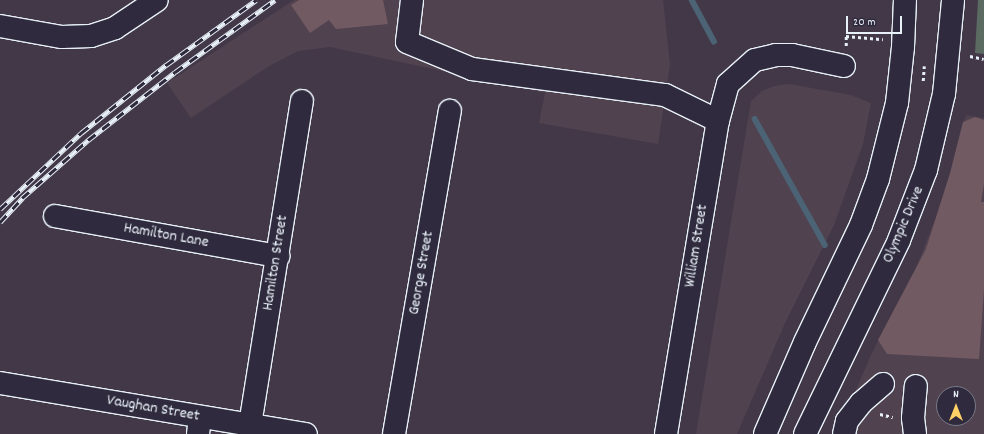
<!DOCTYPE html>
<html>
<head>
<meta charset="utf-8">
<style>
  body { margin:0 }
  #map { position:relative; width:984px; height:434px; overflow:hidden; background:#433848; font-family:Dekko,sans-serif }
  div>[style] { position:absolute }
  .built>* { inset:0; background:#514250 }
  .green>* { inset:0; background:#5b6b62 }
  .stream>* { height:5.5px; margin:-2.75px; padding:0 2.75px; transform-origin:2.75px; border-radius:2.75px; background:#4b6374 }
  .building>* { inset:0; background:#725a62 }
  .path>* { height:2.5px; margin-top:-1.25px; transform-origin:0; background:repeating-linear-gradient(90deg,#e8f1f8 0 3px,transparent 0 6px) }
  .roads { filter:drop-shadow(1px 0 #e8f1f8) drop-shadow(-1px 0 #e8f1f8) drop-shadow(0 1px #e8f1f8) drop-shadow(0 -1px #e8f1f8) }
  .minor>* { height:22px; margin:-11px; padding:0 11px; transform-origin:11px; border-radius:11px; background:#2f2a3d }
  .major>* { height:22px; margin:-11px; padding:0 11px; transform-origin:11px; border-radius:11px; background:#2f2a3d }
  .highway>* { height:22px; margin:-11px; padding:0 11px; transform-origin:11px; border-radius:11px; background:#2f2a3d }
  .rail>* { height:4.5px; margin-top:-2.25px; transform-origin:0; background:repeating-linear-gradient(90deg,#2f2a3d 0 9px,#e8f1f8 0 18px); box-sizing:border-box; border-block:1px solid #e8f1f8 }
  span { translate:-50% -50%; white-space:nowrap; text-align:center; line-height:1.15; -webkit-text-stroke:3px #2f2a3d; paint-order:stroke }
  .street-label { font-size:16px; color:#e8f1f8 }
  .north { position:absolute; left:936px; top:386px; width:40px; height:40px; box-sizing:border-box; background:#2f2a3d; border:1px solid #797a88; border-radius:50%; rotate:0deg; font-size:11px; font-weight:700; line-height:16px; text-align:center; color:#e8f1f8 }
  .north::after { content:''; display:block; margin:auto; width:14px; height:18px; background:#ffd166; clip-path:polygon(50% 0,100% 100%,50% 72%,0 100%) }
  .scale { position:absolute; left:846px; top:16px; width:56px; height:18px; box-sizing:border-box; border:2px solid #e8f1f8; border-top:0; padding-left:5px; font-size:12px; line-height:14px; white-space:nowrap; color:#e8f1f8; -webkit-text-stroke:3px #2f2a3d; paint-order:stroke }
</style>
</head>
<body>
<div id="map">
  <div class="built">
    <i style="clip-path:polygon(294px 0,663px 0,670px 65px,658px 144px,539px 123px,545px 93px,330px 47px,298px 51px,269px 66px,191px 118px,167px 83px)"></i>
    <i style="clip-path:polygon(789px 84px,851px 95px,871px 103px,863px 144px,834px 225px,785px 323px,737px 434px,696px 434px,751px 101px,762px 91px,774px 86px)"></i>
    <i style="clip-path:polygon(evenodd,966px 115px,984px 118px,984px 434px,837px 434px,871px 355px,916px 268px,947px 189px,966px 115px,944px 394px,968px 394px,968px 418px,944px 418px,944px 394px)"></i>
  </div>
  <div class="green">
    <i style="clip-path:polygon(978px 0,984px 0,984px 54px,975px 53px)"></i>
  </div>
  <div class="stream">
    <i style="left:692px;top:0;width:47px;rotate:61.8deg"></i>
    <i style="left:755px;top:119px;width:144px;rotate:60.9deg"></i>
  </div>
  <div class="building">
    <i style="clip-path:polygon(299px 0,383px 0,388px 24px,336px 29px,329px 20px,310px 33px,291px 5px)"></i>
    <i style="clip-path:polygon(975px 117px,984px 120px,984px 184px,981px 202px,984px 202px,984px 290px,979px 359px,887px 354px,878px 340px,926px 249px,950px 173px,963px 122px)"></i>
  </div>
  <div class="path">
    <i style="left:846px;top:46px;width:10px;rotate:-90deg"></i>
    <i style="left:846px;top:36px;width:37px;rotate:5deg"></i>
    <i style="left:970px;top:56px;width:14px;rotate:12deg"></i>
    <i style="left:923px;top:81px;width:15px;rotate:-86deg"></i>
    <i style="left:880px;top:414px;width:13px;rotate:13deg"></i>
  </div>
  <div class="roads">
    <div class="minor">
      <i style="left:412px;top:0;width:42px;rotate:96.8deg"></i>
      <i style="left:407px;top:42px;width:70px;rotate:22.6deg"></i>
      <i style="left:472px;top:69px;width:195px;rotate:7.7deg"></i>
      <i style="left:665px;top:95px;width:59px;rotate:26.1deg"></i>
      <i style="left:0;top:26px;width:63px;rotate:10.1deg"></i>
      <i style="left:62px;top:37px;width:29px;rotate:-2deg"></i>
      <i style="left:91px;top:36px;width:25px;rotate:-18deg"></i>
      <i style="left:115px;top:28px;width:50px;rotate:-33.7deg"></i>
      <i style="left:55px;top:216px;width:227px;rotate:10.2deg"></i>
      <i style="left:250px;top:425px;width:328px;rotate:-80.9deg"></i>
      <i style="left:198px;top:434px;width:17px;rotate:-83deg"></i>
      <i style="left:394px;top:434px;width:328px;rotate:-80.2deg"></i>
      <i style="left:666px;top:434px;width:317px;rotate:-80.6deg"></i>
      <i style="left:718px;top:121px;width:38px;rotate:-75deg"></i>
      <i style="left:728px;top:84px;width:36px;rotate:-42deg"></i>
      <i style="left:755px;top:60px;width:22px;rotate:-13deg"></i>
      <i style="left:776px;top:55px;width:16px"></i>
      <i style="left:792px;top:55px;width:53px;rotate:11.9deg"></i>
      <i style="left:844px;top:434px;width:13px;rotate:-77deg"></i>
      <i style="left:847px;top:421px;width:23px;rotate:-52deg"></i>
      <i style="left:861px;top:403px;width:29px;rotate:-41deg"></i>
      <i style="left:915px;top:434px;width:16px;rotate:-97deg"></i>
      <i style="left:913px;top:418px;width:32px;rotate:-85deg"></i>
    </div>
    <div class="major">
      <i style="left:0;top:383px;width:310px;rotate:9.5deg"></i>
    </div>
    <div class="highway">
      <i style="left:765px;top:434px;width:100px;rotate:-66.5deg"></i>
      <i style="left:805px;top:342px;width:130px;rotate:-64.4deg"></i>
      <i style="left:861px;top:225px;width:49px;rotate:-69.7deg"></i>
      <i style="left:878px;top:179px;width:78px;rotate:-76deg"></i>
      <i style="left:897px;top:103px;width:56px;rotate:-83.9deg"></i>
      <i style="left:903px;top:47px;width:47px;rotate:-87.6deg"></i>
      <i style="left:805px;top:434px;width:216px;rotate:-64.1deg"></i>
      <i style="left:899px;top:240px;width:75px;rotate:-68.9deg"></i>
      <i style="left:926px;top:170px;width:78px;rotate:-76.7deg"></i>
      <i style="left:944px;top:94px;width:94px;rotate:-84.5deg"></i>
    </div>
  </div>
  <div class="rail">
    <i style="left:0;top:209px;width:111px;rotate:-43.2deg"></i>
    <i style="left:81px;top:133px;width:109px;rotate:-38.7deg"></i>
    <i style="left:166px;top:65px;width:111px;rotate:-35.8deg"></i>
    <i style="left:0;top:222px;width:33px;rotate:-47deg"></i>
    <i style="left:22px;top:198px;width:88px;rotate:-41.3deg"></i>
    <i style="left:88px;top:140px;width:110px;rotate:-38deg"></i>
    <i style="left:175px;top:72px;width:123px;rotate:-35.8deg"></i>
  </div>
  <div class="street-label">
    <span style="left:904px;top:225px;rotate:-67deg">Olympic Drive</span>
    <span style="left:166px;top:236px;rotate:10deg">Hamilton Lane</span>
    <span style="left:697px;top:246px;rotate:-81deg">William Street</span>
    <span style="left:276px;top:263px;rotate:-81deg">Hamilton Street</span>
    <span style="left:422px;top:273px;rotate:-80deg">George Street</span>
    <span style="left:153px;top:409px;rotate:10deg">Vaughan Street</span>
  </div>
  <div class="north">N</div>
  <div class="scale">20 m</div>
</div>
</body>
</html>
